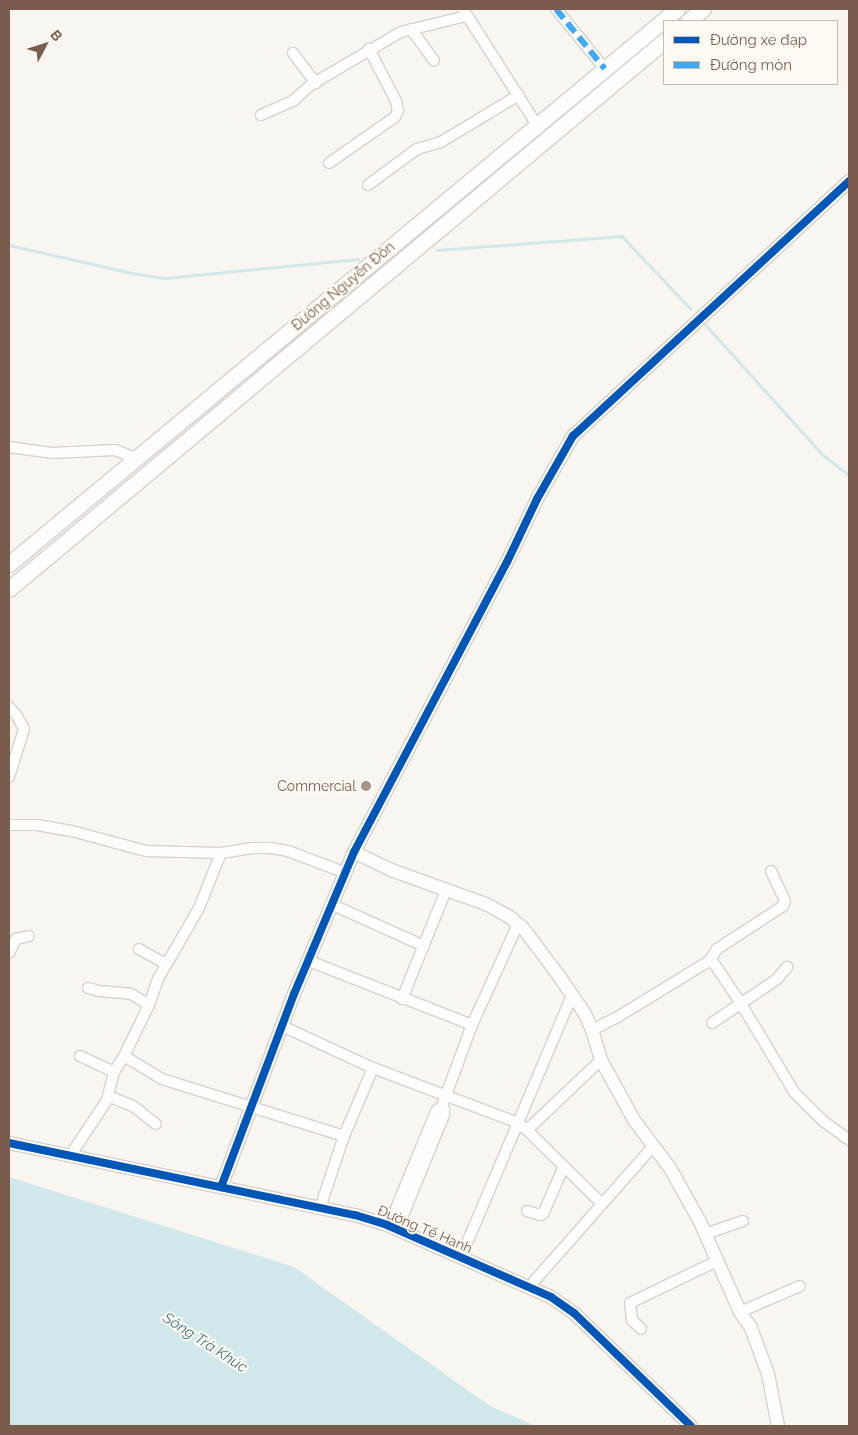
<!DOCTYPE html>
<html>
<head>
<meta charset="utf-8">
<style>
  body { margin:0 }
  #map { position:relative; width:858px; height:1435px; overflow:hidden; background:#f9f5f0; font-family:Raleway,sans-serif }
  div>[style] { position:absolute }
  .water>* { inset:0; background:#d0e8ea }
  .stream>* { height:2.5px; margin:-1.25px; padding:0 1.25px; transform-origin:1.25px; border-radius:1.25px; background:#d0e8ea }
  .roads { filter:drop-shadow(1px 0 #d7d1cb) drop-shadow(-1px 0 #d7d1cb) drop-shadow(0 1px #d7d1cb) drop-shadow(0 -1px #d7d1cb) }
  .minor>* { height:10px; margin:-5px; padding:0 5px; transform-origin:5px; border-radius:5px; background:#fefefd }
  .tertiary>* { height:12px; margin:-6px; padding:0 6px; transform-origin:6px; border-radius:6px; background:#fefefd }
  .secondary>* { height:15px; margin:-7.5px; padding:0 7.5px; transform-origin:7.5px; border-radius:7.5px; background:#fefefd }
  .quiet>* { height:6px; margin-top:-3px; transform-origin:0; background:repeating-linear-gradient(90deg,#3fa9f5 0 12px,transparent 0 18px) }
  .cycleway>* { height:8px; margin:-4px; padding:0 4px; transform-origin:4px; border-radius:4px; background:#0057b8 }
  .dots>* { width:14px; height:14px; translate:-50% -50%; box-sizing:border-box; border:2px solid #fffaf3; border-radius:50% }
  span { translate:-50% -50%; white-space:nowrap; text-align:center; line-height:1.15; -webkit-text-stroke:4px #fffaf3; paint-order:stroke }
  .street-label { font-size:14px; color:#7a5c4d }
  .poi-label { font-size:14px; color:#7a5c4d }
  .right { translate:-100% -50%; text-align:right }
  .water-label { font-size:15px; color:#437c86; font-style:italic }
  .frame { position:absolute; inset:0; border:10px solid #7a5c4d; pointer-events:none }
  .legend { position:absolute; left:663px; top:20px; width:175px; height:65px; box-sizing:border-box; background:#fffaf3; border:1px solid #cabbb1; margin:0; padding:6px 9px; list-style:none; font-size:15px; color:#7a5c4d }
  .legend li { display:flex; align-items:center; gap:10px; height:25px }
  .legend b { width:25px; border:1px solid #cabbb1 }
  .north { position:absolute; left:20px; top:20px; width:50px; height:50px; -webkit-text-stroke:4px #fffaf3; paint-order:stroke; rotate:50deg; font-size:14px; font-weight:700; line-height:20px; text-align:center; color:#7a5c4d }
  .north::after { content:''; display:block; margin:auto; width:18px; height:22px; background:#7a5c4d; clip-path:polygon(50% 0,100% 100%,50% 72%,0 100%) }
</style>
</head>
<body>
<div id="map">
  <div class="water">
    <i style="clip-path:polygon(9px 1177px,294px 1267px,490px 1406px,536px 1426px,9px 1426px)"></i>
  </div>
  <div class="stream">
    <i style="left:9px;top:245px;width:126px;rotate:12.8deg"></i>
    <i style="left:132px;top:273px;width:33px;rotate:9deg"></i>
    <i style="left:165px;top:278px;width:194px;rotate:-5.6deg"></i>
    <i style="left:437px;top:250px;width:186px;rotate:-4.3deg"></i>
    <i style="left:622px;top:236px;width:100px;rotate:46.6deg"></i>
    <i style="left:706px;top:325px;width:173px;rotate:48deg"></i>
    <i style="left:822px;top:454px;width:34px;rotate:38deg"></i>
  </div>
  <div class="roads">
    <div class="minor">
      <i style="left:463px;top:9px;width:138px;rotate:57.5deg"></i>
      <i style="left:556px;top:9px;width:77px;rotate:50.8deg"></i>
      <i style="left:411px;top:29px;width:39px;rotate:54deg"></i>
      <i style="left:293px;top:53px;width:38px;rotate:53deg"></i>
      <i style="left:261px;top:115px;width:36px;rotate:-24deg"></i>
      <i style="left:294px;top:100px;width:24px;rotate:-42deg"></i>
      <i style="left:312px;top:84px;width:103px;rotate:-30.3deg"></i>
      <i style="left:401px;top:32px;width:67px;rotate:-13.8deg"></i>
      <i style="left:329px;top:163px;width:80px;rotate:-34.9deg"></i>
      <i style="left:395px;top:117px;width:7px;rotate:-63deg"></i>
      <i style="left:398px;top:111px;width:10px;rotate:-101deg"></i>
      <i style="left:396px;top:101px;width:59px;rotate:-117.4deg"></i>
      <i style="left:368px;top:185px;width:61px;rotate:-36.3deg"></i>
      <i style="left:417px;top:149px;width:25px;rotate:-16deg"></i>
      <i style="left:441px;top:142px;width:91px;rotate:-31.1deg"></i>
      <i style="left:9px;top:447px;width:43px;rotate:7.9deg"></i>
      <i style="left:52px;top:453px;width:63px;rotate:-2.7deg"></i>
      <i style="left:115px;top:450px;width:22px;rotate:21deg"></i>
      <i style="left:9px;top:707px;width:12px;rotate:48deg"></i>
      <i style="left:17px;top:716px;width:15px;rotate:62deg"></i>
      <i style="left:24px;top:729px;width:50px;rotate:107.4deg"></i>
      <i style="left:9px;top:825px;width:28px"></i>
      <i style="left:37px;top:825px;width:36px;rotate:10deg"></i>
      <i style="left:72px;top:831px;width:77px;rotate:15.1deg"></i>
      <i style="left:146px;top:851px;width:75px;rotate:1.5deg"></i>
      <i style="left:221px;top:853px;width:32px;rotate:-9deg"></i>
      <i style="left:253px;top:848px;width:17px"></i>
      <i style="left:270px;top:848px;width:18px;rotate:9deg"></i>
      <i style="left:288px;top:851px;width:62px;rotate:20.8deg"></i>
      <i style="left:333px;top:905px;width:100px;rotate:24.3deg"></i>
      <i style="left:139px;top:949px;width:31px;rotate:29deg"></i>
      <i style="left:9px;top:953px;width:16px;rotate:-63deg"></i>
      <i style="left:16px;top:939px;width:13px;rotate:-13deg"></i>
      <i style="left:309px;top:961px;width:175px;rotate:21.4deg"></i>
      <i style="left:709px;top:961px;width:14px;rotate:-56deg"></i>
      <i style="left:717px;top:949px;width:79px;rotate:-33.1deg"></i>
      <i style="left:783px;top:906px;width:5px;rotate:-68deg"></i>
      <i style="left:785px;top:901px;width:33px;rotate:-115deg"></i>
      <i style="left:88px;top:988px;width:11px;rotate:15deg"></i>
      <i style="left:99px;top:991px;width:32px;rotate:5deg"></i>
      <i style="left:131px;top:994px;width:21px;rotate:31deg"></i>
      <i style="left:402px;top:999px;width:118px;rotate:-68deg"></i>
      <i style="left:712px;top:1023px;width:78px;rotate:-34.1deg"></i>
      <i style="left:777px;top:979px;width:16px;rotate:-50deg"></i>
      <i style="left:282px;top:1026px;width:100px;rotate:24.8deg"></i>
      <i style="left:373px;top:1068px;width:153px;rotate:20.7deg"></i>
      <i style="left:516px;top:1122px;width:14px;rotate:36deg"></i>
      <i style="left:527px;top:1130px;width:104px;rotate:44.6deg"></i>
      <i style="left:592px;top:1030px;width:27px;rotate:-27deg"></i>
      <i style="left:616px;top:1018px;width:109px;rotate:-31.5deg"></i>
      <i style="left:709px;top:961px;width:4px;rotate:14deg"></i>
      <i style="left:713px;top:962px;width:48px;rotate:56deg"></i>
      <i style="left:740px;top:1002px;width:105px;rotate:59deg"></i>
      <i style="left:794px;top:1092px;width:41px;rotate:45deg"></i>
      <i style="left:823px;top:1121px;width:32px;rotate:36deg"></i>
      <i style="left:80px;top:1056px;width:38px;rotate:25deg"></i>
      <i style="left:124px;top:1056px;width:44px;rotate:31.2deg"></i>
      <i style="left:162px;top:1079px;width:191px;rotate:17.4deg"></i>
      <i style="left:108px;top:1096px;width:27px;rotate:22deg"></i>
      <i style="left:133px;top:1106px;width:29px;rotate:38deg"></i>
      <i style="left:527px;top:1130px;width:102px;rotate:-43.4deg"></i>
      <i style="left:70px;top:1156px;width:67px;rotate:-56.5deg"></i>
      <i style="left:107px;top:1100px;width:29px;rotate:-76deg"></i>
      <i style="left:114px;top:1072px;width:19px;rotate:-58deg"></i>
      <i style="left:124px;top:1056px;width:57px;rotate:-63.9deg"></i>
      <i style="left:149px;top:1005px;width:28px;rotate:-71deg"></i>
      <i style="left:158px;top:979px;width:82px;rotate:-60deg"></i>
      <i style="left:199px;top:908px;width:59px;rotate:-68.2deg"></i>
      <i style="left:320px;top:1208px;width:76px;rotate:-71.6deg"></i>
      <i style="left:344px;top:1136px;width:74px;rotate:-66.9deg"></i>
      <i style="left:527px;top:1211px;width:14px;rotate:17deg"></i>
      <i style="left:540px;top:1215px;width:3px;rotate:-18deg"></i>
      <i style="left:543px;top:1214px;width:52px;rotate:-66.4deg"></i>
      <i style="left:398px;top:1218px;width:8px;rotate:-113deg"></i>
      <i style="left:395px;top:1211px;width:108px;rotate:-67.7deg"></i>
      <i style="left:436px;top:1111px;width:8px;rotate:-40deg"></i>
      <i style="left:442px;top:1106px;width:86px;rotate:-69.7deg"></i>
      <i style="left:472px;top:1025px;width:111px;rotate:-65.5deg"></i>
      <i style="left:395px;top:1222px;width:11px;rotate:-41deg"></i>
      <i style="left:403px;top:1215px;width:108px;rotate:-67.7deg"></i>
      <i style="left:444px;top:1115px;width:6px;rotate:-90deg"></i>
      <i style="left:444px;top:1109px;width:4px;rotate:-124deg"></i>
      <i style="left:705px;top:1234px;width:40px;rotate:-18.9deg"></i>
      <i style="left:461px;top:1257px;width:285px;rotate:-67deg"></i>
      <i style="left:529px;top:1287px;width:189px;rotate:-48.6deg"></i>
      <i style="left:740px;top:1312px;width:65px;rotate:-23.4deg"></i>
      <i style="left:641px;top:1329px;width:13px;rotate:-135deg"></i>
      <i style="left:632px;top:1320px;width:17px;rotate:-97deg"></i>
      <i style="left:630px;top:1303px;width:97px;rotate:-25.8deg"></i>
    </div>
    <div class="tertiary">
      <i style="left:354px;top:852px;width:41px;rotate:25.9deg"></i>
      <i style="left:391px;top:870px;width:101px;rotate:19.7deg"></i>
      <i style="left:486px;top:904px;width:25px;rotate:29deg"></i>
      <i style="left:508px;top:916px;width:19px;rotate:39deg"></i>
      <i style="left:523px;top:928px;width:60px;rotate:53.1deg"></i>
      <i style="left:559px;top:976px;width:46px;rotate:55.6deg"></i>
      <i style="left:585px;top:1014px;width:17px;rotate:66deg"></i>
      <i style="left:592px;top:1030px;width:31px;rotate:73deg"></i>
      <i style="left:601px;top:1060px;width:68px;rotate:61.2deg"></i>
      <i style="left:634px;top:1120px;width:60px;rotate:53.1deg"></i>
      <i style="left:670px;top:1168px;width:62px;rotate:60.9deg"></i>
      <i style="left:700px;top:1222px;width:98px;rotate:66deg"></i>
      <i style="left:740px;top:1312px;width:19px;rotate:55deg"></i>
      <i style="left:751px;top:1328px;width:49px;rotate:69.7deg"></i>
      <i style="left:768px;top:1374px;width:53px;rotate:79.1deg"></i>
      <i style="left:9px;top:1143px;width:353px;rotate:11.8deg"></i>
      <i style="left:355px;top:1215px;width:34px;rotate:17deg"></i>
      <i style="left:387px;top:1225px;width:179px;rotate:23.7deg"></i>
      <i style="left:551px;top:1297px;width:29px;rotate:35deg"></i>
      <i style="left:575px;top:1314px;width:161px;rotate:44deg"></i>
      <i style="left:221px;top:1187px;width:206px;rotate:-69.3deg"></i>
      <i style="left:294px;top:994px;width:154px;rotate:-67.1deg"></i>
      <i style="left:354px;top:852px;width:328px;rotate:-62.2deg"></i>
      <i style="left:507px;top:562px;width:70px;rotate:-64.5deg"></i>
      <i style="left:537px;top:499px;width:73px;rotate:-60.3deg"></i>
      <i style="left:573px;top:436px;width:376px;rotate:-42.7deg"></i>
    </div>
    <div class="secondary">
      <i style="left:688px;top:21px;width:19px;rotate:-39deg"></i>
      <i style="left:9px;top:564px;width:868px;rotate:-39.72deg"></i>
      <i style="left:9px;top:589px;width:854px;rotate:-39.92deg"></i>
    </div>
  </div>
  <div class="quiet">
    <i style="left:556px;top:9px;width:77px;rotate:50.8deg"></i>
  </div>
  <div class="cycleway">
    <i style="left:9px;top:1143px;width:353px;rotate:11.8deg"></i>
    <i style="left:355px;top:1215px;width:34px;rotate:17deg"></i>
    <i style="left:387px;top:1225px;width:179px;rotate:23.7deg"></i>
    <i style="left:551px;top:1297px;width:29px;rotate:35deg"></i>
    <i style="left:575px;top:1314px;width:161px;rotate:44deg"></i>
    <i style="left:221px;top:1187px;width:206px;rotate:-69.3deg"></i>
    <i style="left:294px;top:994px;width:154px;rotate:-67.1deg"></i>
    <i style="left:354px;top:852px;width:328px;rotate:-62.2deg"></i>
    <i style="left:507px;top:562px;width:70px;rotate:-64.5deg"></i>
    <i style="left:537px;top:499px;width:73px;rotate:-60.3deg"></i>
    <i style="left:573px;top:436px;width:376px;rotate:-42.7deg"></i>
  </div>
  <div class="dots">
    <i style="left:366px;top:786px;background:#a69286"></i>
  </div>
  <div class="street-label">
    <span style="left:343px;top:286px;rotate:-40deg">Đường Nguyễn Đôn</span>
    <span style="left:425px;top:1229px;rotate:23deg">Đường Tế Hanh</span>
  </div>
  <div class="poi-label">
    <span class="right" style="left:356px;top:786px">Commercial</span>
  </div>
  <div class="water-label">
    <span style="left:205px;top:1343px;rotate:33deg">Sông Trà Khúc</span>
  </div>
  <div class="frame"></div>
  <ul class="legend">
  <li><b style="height:6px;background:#0057b8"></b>Đường xe đạp</li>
  <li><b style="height:6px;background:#3fa9f5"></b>Đường mòn</li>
  </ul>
  <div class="north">B</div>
</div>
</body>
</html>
